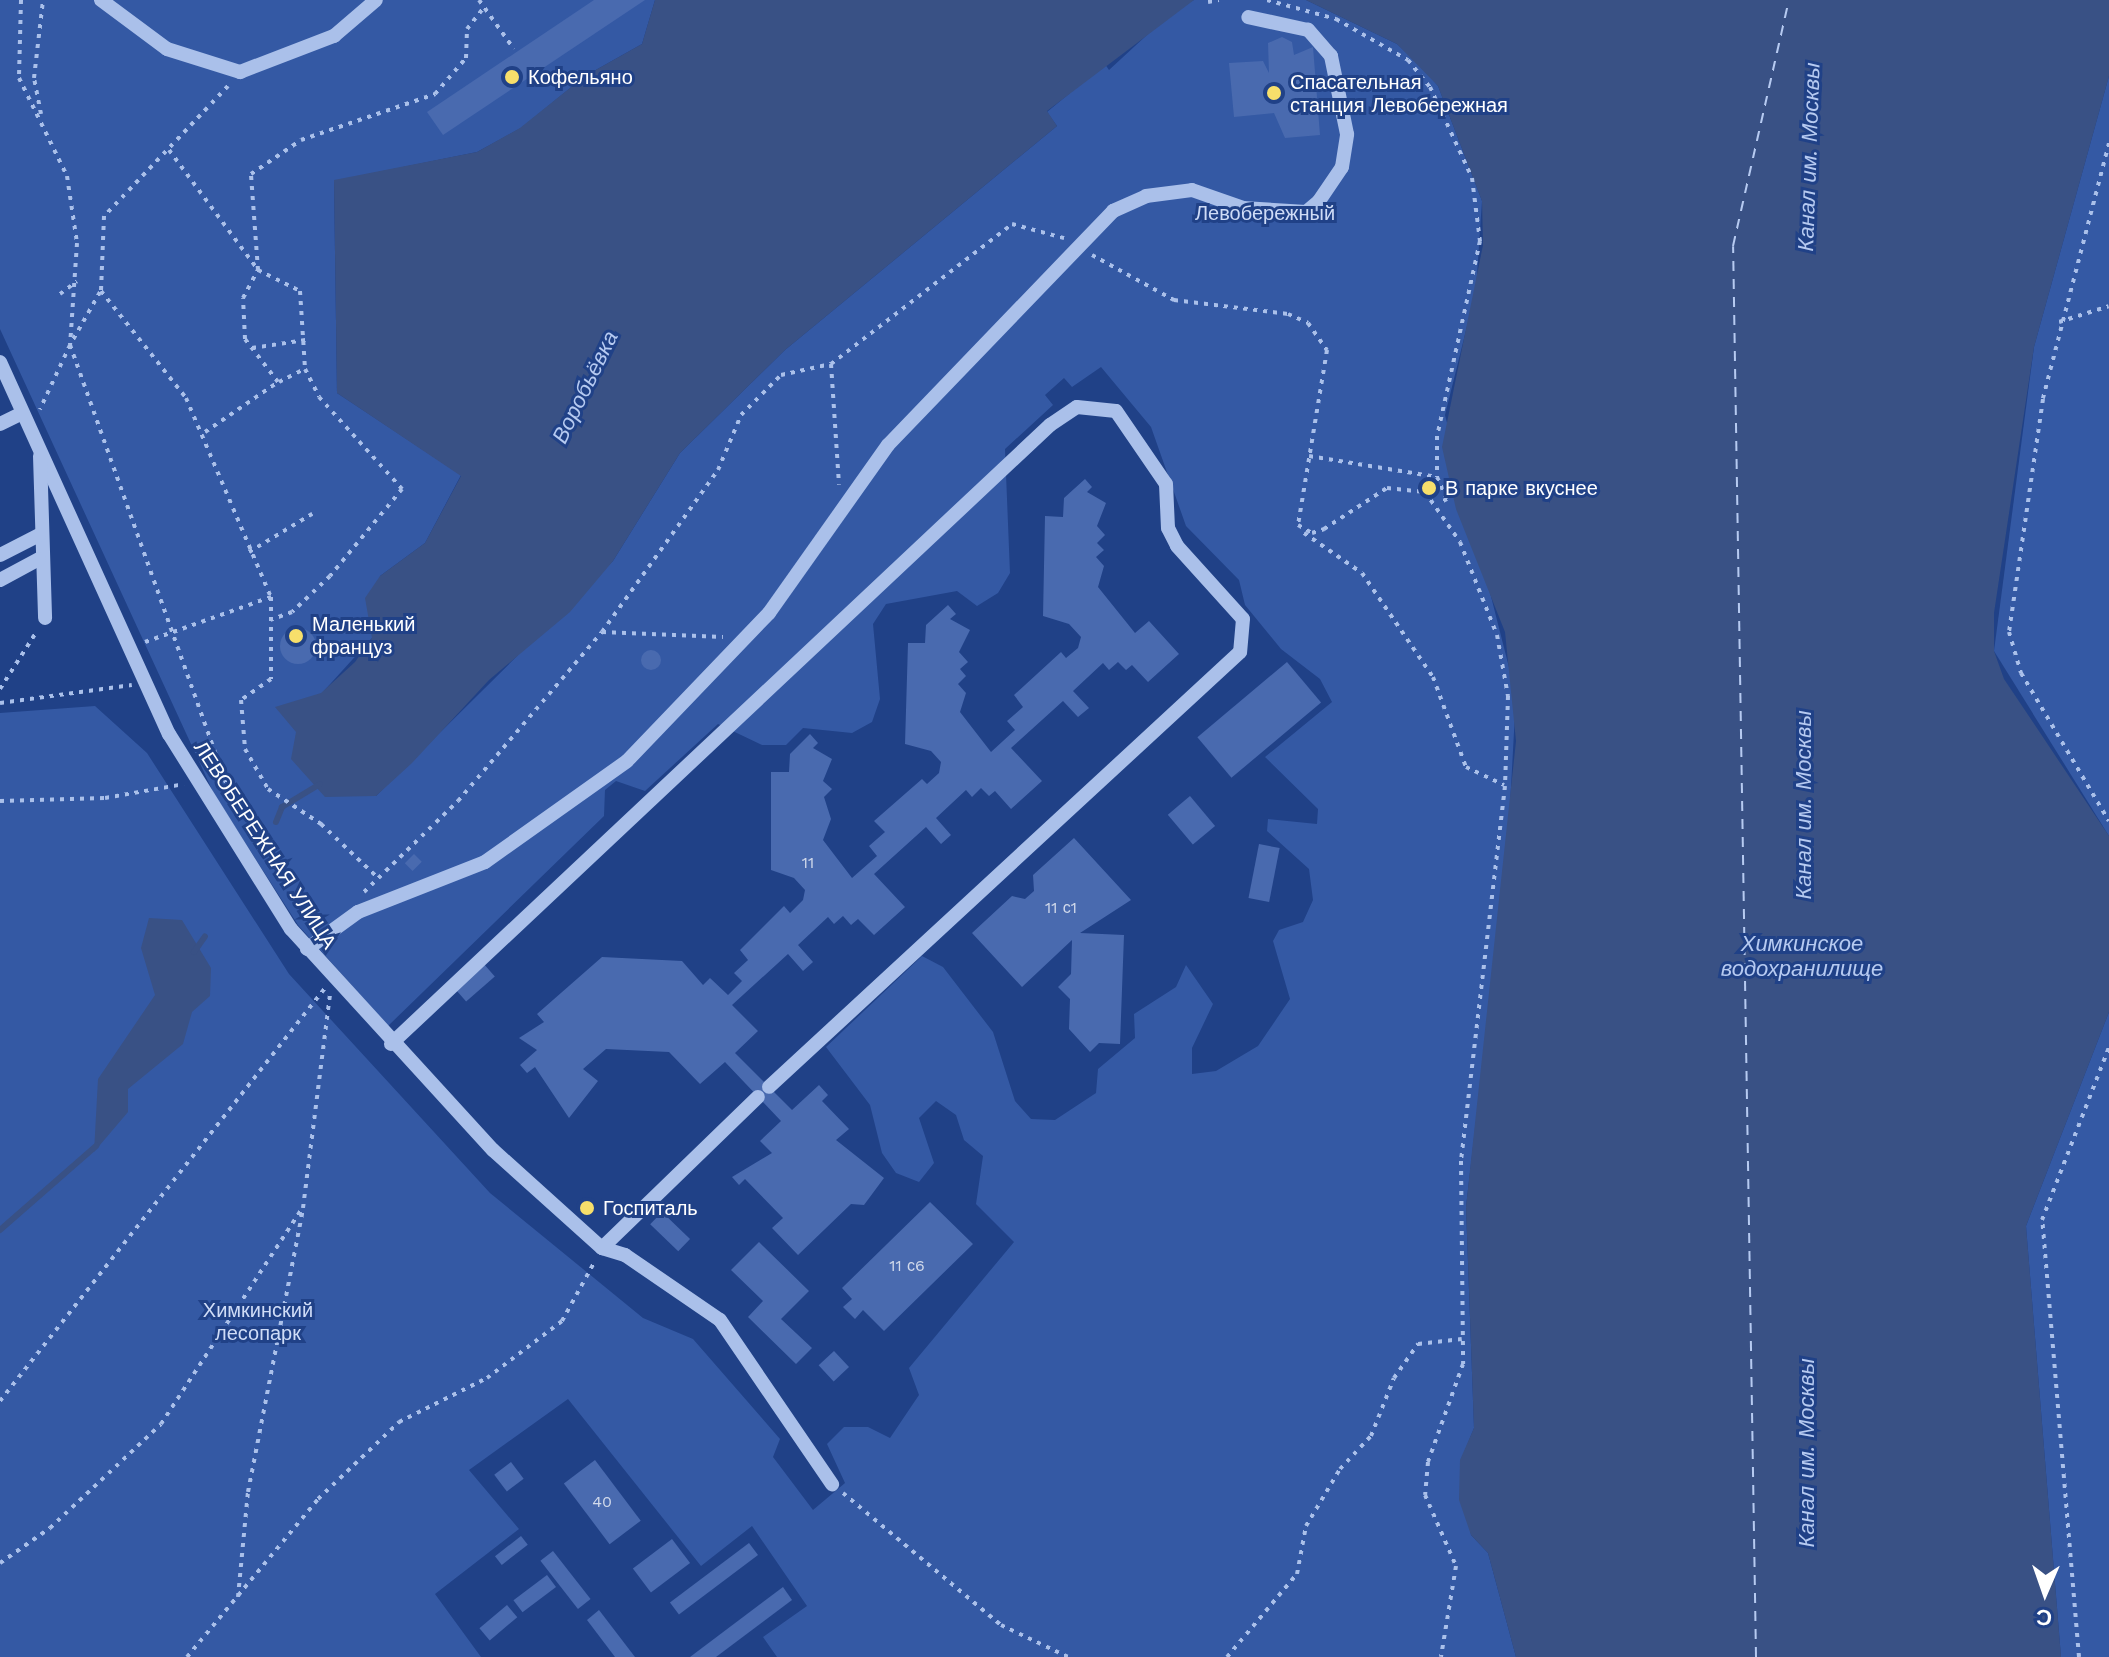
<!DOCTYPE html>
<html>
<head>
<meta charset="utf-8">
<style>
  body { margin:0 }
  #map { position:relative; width:2109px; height:1657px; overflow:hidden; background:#204187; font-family:"Work Sans",sans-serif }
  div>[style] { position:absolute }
  .green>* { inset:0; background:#3459a4 }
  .water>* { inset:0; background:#395185 }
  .stream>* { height:6px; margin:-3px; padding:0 3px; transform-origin:3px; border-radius:3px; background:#395185 }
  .ferry>* { height:2px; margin-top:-1px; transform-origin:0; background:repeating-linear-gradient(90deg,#b6caf1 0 10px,transparent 0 18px) }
  .building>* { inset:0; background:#496aaf; transform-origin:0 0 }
  .round { border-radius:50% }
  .path>* { height:4px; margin-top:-2px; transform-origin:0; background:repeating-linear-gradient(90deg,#aac0ea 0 4px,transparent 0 10px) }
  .minor>* { height:14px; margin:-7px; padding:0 7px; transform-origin:7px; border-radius:7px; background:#aac0ea }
  .dots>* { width:22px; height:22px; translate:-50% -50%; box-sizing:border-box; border:4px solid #204187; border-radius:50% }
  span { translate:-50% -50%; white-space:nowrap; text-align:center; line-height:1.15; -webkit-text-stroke:6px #204187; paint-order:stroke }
  .number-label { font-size:16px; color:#d2daeb }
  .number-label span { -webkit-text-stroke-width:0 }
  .poi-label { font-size:20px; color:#fff }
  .left { translate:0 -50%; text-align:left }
  .park-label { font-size:20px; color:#cfdcf7 }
  .street-label { font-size:20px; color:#fff }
  .water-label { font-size:22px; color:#b6caf1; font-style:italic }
  .north { position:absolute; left:2005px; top:1553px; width:80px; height:80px; -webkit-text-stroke:6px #204187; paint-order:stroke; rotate:182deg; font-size:22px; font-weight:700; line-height:32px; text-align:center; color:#fff }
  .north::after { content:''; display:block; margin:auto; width:28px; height:36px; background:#fff; clip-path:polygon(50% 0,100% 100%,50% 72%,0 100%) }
</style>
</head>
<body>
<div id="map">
  <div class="green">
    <i style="clip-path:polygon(0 0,655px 0,642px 44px,585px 76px,521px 128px,477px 152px,334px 181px,337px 393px,461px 475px,425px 543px,380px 576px,372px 638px,322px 693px,376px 796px,613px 561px,680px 453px,785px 350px,1057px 126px,1047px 112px,1105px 64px,1109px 70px,1174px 10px,1194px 0,1306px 0,1397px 44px,1419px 64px,1438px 86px,1482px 201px,1476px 290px,1445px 415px,1516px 695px,1508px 843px,1466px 1207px,1474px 1428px,1461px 1460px,1471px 1535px,1488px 1553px,1516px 1657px,777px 1657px,763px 1637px,807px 1606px,752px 1526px,701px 1566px,568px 1399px,469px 1470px,519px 1529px,435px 1594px,481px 1657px,0 1657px,0 713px,95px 706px,147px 753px,289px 974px,490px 1193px,643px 1318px,693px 1339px,780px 1439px,773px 1457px,813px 1510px,845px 1483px,827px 1444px,844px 1427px,868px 1427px,890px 1438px,919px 1395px,909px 1368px,1014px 1242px,976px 1204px,983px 1156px,964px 1140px,956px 1115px,936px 1101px,919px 1118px,934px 1163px,919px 1182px,896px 1173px,882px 1153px,870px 1105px,826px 1047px,922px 956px,943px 967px,993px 1032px,1015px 1101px,1031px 1119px,1055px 1120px,1096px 1093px,1098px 1069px,1135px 1038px,1134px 1014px,1176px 987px,1186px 965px,1213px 1004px,1192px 1048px,1192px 1074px,1216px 1071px,1258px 1046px,1290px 999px,1273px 941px,1279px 930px,1303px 922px,1313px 900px,1309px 869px,1267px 831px,1268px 819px,1317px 824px,1318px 809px,1265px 757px,1332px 702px,1320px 679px,1281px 649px,1245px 605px,1239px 580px,1186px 526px,1151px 427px,1101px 367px,1072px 387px,1064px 378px,1045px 395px,1053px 405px,1005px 449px,1010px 573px,998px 593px,977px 606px,957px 591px,886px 604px,873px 624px,880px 699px,872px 722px,852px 733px,803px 728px,786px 745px,762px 745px,718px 724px,645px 791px,616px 781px,605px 790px,604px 816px,388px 1026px,298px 925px,214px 794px,0 329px)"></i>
    <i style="clip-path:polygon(2109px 76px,2109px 836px,1994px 651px,2034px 347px)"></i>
    <i style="clip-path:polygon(2109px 1012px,2109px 1657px,2061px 1657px,2026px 1226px)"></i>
  </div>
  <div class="water">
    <i style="clip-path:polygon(655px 0,1194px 0,1047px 111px,1057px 126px,785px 350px,680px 453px,613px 561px,570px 612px,489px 680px,412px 763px,376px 796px,325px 797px,291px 759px,296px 732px,275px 707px,321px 693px,355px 662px,372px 638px,365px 598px,380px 576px,425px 543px,461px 476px,337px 393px,334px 180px,477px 152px,520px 128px,585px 76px,642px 44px)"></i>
    <i style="clip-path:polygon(1306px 0,2109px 0,2109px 76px,2034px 347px,1994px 613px,1994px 651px,2004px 679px,2109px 836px,2109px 1012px,2026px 1226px,2061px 1657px,1516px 1657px,1488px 1553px,1471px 1535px,1459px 1500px,1460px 1460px,1474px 1428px,1466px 1207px,1516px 741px,1505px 632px,1456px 509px,1442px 447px,1483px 245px,1482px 201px,1438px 86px,1397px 44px)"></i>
    <i style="clip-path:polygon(149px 918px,182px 920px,211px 968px,210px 996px,192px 1012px,183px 1044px,128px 1089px,128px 1112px,94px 1152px,98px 1079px,155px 995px,141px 948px)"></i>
  </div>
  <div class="stream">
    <i style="left:276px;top:822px;width:16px;rotate:-68deg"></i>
    <i style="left:282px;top:807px;width:44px;rotate:-31.2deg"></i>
    <i style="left:194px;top:952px;width:19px;rotate:-55deg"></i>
    <i style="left:0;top:1230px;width:128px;rotate:-41.2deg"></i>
  </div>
  <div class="ferry">
    <i style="left:1756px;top:1657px;width:1411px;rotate:-90.93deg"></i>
    <i style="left:1733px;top:246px;width:252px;rotate:-77.2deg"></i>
  </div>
  <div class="building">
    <i style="clip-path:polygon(594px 0,645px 0,443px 135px,427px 112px)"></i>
    <i style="clip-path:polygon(1282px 37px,1292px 42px,1294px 55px,1313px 47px,1320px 135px,1285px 138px,1274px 113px,1234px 117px,1229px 63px,1263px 61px,1269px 73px,1268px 43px)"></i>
    <i style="clip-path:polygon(1085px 479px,1092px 487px,1087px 492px,1106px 503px,1097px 526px,1105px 535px,1097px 543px,1104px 550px,1096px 557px,1104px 566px,1098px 587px,1135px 633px,1149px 621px,1179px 654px,1148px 682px,1132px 665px,1126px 670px,1118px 662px,1109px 670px,1103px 663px,1073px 691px,1089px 708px,1078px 717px,1063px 701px,1011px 748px,1042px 781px,1011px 809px,995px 791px,989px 796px,981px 788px,972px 797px,966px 790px,936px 818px,951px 835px,941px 844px,926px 827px,874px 874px,905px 907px,874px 935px,858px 919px,851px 925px,843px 916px,834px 924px,828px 917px,798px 945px,813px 962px,803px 971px,788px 954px,732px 1005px,758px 1031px,735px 1053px,792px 1110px,819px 1085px,828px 1095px,822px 1101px,849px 1129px,836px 1140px,884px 1178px,864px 1205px,851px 1204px,798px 1255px,772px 1228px,783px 1218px,745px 1179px,739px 1185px,732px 1177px,772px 1153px,760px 1141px,781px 1121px,725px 1062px,700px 1084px,669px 1052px,606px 1049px,583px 1069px,598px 1081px,569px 1118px,535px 1067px,527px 1073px,520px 1065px,537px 1050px,519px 1038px,544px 1022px,537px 1014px,602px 957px,682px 961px,703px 985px,710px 978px,728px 995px,742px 981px,734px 973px,748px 960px,740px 950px,784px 906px,790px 913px,803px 900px,805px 890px,794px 878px,771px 870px,771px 772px,789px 772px,790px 754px,810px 734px,818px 743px,813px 748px,832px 759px,823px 781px,832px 789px,824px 797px,831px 819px,823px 840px,852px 878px,877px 856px,869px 846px,885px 832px,874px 821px,922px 779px,927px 784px,939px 773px,941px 762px,931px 751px,905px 744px,908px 643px,925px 643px,926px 625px,948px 605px,956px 614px,950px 619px,970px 630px,959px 652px,968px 662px,960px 669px,966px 676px,958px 684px,966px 693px,960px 712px,991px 752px,1015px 730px,1007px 721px,1023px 707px,1014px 695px,1061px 652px,1066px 658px,1078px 648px,1081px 637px,1069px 624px,1043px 616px,1045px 516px,1063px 517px,1064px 498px)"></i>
    <i class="round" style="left:280px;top:628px;width:36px;height:36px"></i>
    <i class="round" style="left:641px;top:650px;width:20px;height:20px"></i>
    <i style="left:1287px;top:662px;width:53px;height:117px;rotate:50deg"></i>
    <i style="left:1190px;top:796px;width:39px;height:29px;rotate:50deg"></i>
    <i style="clip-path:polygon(1074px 838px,1131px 900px,1080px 933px,1124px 935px,1120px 1044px,1099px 1043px,1090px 1052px,1069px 1029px,1070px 999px,1058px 987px,1071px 974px,1072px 940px,1022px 987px,972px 933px,1012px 896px,1025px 899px,1034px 891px,1033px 875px)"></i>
    <i style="left:1259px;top:844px;width:21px;height:55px;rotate:11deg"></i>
    <i style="left:414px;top:854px;width:11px;height:13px;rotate:45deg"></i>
    <i style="left:483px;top:963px;width:18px;height:38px;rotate:49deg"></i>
    <i style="clip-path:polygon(930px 1202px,973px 1244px,884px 1331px,863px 1310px,855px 1319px,843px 1307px,852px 1299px,842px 1288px)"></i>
    <i style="left:662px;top:1212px;width:39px;height:17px;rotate:44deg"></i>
    <i style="clip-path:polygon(759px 1242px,809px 1291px,781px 1319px,812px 1348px,796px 1364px,748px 1317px,763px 1301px,731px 1270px)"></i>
    <i style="left:834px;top:1351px;width:22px;height:21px;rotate:47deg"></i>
    <i style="left:595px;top:1460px;width:76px;height:39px;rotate:53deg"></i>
    <i style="left:511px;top:1462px;width:21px;height:21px;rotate:53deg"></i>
    <i style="left:521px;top:1536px;width:11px;height:33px;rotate:52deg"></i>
    <i style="left:672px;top:1539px;width:30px;height:49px;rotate:53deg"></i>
    <i style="left:749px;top:1543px;width:15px;height:99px;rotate:53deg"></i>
    <i style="left:553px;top:1551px;width:61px;height:16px;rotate:52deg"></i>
    <i style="left:547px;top:1575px;width:15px;height:42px;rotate:53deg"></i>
    <i style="clip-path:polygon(783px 1587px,792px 1600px,716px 1657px,690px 1657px)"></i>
    <i style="left:507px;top:1605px;width:16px;height:36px;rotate:50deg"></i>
    <i style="clip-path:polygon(599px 1610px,635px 1657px,615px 1657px,587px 1620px)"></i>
  </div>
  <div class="path">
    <i style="left:21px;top:0;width:78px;rotate:91.5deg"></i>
    <i style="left:19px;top:78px;width:109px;rotate:63.9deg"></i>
    <i style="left:67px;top:176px;width:68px;rotate:81.5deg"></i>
    <i style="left:77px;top:243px;width:102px;rotate:93.9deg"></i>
    <i style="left:70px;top:345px;width:71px;rotate:115.1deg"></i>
    <i style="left:479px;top:0;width:60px;rotate:54.5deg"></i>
    <i style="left:1267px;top:0;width:72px;rotate:15.4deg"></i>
    <i style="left:1336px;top:19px;width:83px;rotate:29.7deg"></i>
    <i style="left:1408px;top:60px;width:35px;rotate:51deg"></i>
    <i style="left:1430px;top:87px;width:100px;rotate:65.2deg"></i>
    <i style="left:1472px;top:178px;width:64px;rotate:82.8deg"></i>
    <i style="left:1480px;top:241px;width:200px;rotate:102.4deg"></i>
    <i style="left:1437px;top:436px;width:41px;rotate:90deg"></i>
    <i style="left:1437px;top:477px;width:24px;rotate:66deg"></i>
    <i style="left:1447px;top:499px;width:9px;rotate:153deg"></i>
    <i style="left:1208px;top:2px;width:11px;rotate:-10deg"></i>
    <i style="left:228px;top:86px;width:180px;rotate:133.6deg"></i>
    <i style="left:104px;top:216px;width:75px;rotate:92.3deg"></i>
    <i style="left:101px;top:291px;width:137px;rotate:51.5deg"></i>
    <i style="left:186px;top:398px;width:216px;rotate:66.9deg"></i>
    <i style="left:271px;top:597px;width:82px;rotate:90deg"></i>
    <i style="left:271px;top:679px;width:37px;rotate:145deg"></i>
    <i style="left:241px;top:700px;width:49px;rotate:85.3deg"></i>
    <i style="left:245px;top:749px;width:46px;rotate:60.1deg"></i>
    <i style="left:268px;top:789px;width:64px;rotate:33.4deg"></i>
    <i style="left:321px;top:824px;width:77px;rotate:43.4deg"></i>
    <i style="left:41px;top:114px;width:37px;rotate:-101deg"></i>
    <i style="left:34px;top:78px;width:79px;rotate:-83.4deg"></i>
    <i style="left:2109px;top:143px;width:264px;rotate:104.5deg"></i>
    <i style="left:2043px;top:399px;width:235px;rotate:98.3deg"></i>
    <i style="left:2009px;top:632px;width:43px;rotate:73.7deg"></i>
    <i style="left:2021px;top:673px;width:172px;rotate:59.3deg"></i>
    <i style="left:169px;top:150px;width:149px;rotate:53.4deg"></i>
    <i style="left:258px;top:270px;width:47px;rotate:26.6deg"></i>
    <i style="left:300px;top:291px;width:78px;rotate:86.3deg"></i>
    <i style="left:305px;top:369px;width:31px;rotate:63deg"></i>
    <i style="left:319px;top:397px;width:124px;rotate:47.9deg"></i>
    <i style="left:402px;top:489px;width:113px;rotate:129.6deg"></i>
    <i style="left:330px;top:576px;width:52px;rotate:136.5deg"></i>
    <i style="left:292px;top:612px;width:23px;rotate:160deg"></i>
    <i style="left:1092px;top:255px;width:94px;rotate:28.8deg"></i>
    <i style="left:1174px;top:300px;width:115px;rotate:7deg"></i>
    <i style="left:1288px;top:314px;width:22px;rotate:24deg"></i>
    <i style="left:1308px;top:323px;width:33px;rotate:55deg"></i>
    <i style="left:1327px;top:350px;width:177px;rotate:99.4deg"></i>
    <i style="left:1298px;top:525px;width:16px;rotate:30deg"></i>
    <i style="left:1312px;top:533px;width:13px;rotate:-18deg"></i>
    <i style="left:1324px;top:529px;width:75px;rotate:-33.1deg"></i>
    <i style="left:1387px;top:488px;width:38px;rotate:6deg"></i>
    <i style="left:1425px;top:492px;width:61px;rotate:55deg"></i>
    <i style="left:1460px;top:542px;width:100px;rotate:68.3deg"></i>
    <i style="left:1497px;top:635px;width:62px;rotate:79.8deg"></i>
    <i style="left:1508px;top:696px;width:90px;rotate:91.9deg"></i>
    <i style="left:1505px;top:786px;width:378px;rotate:96.7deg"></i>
    <i style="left:1461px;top:1161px;width:203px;rotate:89.4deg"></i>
    <i style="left:1463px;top:1364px;width:104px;rotate:109.7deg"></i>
    <i style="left:1428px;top:1462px;width:33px;rotate:95deg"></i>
    <i style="left:1425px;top:1495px;width:77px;rotate:66.4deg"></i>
    <i style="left:1456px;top:1566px;width:92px;rotate:99.4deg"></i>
    <i style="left:100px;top:292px;width:61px;rotate:119.5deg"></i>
    <i style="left:70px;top:345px;width:482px;rotate:70.4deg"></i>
    <i style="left:60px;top:294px;width:21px;rotate:-37deg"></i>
    <i style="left:2059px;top:322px;width:52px;rotate:-17.7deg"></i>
    <i style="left:252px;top:348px;width:54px;rotate:-8.6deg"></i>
    <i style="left:831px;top:364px;width:121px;rotate:86.2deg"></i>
    <i style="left:279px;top:382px;width:29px;rotate:-27deg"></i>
    <i style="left:205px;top:432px;width:88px;rotate:-34.4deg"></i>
    <i style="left:278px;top:382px;width:54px;rotate:-127.5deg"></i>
    <i style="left:245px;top:339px;width:41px;rotate:-92.8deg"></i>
    <i style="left:243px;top:298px;width:32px;rotate:-62deg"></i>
    <i style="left:258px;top:270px;width:96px;rotate:-94.2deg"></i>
    <i style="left:251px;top:174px;width:60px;rotate:-34.2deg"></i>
    <i style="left:301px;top:140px;width:142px;rotate:-18.9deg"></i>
    <i style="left:435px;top:94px;width:48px;rotate:-49.3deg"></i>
    <i style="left:466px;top:58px;width:29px;rotate:-88deg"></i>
    <i style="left:467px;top:29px;width:28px;rotate:-52deg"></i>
    <i style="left:1309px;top:456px;width:130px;rotate:9.3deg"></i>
    <i style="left:1304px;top:533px;width:70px;rotate:34.6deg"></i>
    <i style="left:1362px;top:573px;width:126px;rotate:55.7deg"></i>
    <i style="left:1433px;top:677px;width:96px;rotate:69.9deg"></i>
    <i style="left:1466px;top:767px;width:42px;rotate:25.3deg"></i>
    <i style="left:249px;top:552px;width:74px;rotate:-31.1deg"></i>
    <i style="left:602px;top:632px;width:121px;rotate:2.4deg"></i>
    <i style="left:145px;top:642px;width:134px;rotate:-19.7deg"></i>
    <i style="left:0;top:689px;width:69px;rotate:-57.5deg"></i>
    <i style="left:0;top:703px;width:133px;rotate:-7.8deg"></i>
    <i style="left:0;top:801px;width:105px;rotate:-1.6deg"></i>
    <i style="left:105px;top:798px;width:80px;rotate:-10deg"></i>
    <i style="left:364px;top:892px;width:131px;rotate:-44.1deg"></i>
    <i style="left:458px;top:801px;width:222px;rotate:-49.6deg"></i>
    <i style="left:602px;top:632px;width:199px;rotate:-54.4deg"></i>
    <i style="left:718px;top:470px;width:60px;rotate:-67.3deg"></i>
    <i style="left:741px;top:415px;width:57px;rotate:-45deg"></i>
    <i style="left:781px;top:375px;width:51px;rotate:-12.4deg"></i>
    <i style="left:831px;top:364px;width:229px;rotate:-37.7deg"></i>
    <i style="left:1012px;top:224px;width:54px;rotate:15.1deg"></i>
    <i style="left:0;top:1401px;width:526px;rotate:-51.8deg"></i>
    <i style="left:843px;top:1493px;width:206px;rotate:39.9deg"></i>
    <i style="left:1001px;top:1625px;width:74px;rotate:25.5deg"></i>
    <i style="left:0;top:1563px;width:61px;rotate:-35deg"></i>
    <i style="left:50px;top:1528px;width:152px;rotate:-43.1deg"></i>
    <i style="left:161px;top:1424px;width:256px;rotate:-56.8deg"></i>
    <i style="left:238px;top:1597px;width:105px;rotate:-84.6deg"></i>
    <i style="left:248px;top:1492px;width:289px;rotate:-79deg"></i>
    <i style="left:303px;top:1208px;width:216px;rotate:-82.8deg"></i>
    <i style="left:187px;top:1657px;width:205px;rotate:-50.3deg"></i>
    <i style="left:318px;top:1499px;width:112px;rotate:-43.5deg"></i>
    <i style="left:399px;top:1422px;width:98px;rotate:-26.6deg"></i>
    <i style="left:487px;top:1378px;width:94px;rotate:-37.2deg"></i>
    <i style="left:562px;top:1321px;width:68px;rotate:-61.2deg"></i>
    <i style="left:1227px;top:1657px;width:109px;rotate:-49.9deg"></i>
    <i style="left:1297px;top:1574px;width:49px;rotate:-79.4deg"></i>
    <i style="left:1306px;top:1526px;width:66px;rotate:-59.2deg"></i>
    <i style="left:1340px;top:1469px;width:45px;rotate:-46.8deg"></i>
    <i style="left:1371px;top:1436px;width:62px;rotate:-68.4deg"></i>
    <i style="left:1394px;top:1378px;width:42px;rotate:-54.8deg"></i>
    <i style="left:1418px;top:1344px;width:44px;rotate:-6.5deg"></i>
    <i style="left:2079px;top:1657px;width:439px;rotate:-94.8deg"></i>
    <i style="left:2042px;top:1220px;width:186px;rotate:-68.8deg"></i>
  </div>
  <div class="minor">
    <i style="left:101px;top:0;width:82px;rotate:36.6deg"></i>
    <i style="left:167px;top:49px;width:77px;rotate:17.5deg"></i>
    <i style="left:240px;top:72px;width:101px;rotate:-21deg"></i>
    <i style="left:334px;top:36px;width:55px;rotate:-40.6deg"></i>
    <i style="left:0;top:362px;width:409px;rotate:65.6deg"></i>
    <i style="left:169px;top:734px;width:230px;rotate:58deg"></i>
    <i style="left:291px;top:929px;width:299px;rotate:47.6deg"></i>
    <i style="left:493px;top:1150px;width:147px;rotate:42deg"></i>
    <i style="left:602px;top:1248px;width:24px;rotate:17deg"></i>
    <i style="left:625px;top:1255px;width:115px;rotate:34.4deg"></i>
    <i style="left:720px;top:1320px;width:199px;rotate:55.7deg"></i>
    <i style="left:0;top:424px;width:25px;rotate:-26deg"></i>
    <i style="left:40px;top:456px;width:162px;rotate:88.2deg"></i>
    <i style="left:0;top:555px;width:44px;rotate:-27.1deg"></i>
    <i style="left:0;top:580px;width:44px;rotate:-28.3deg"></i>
    <i style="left:307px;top:949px;width:63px;rotate:-36deg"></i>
    <i style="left:358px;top:912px;width:136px;rotate:-21.5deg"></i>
    <i style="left:485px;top:862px;width:174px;rotate:-35.4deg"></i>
    <i style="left:627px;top:761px;width:205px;rotate:-46.2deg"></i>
    <i style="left:769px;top:613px;width:206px;rotate:-54.7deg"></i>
    <i style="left:888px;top:445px;width:325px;rotate:-46.1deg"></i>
    <i style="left:1113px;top:211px;width:36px;rotate:-24deg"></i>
    <i style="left:1146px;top:196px;width:46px;rotate:-7.4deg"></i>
    <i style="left:1192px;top:190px;width:54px;rotate:19.4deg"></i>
    <i style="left:1243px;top:208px;width:63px;rotate:3.6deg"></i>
    <i style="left:1306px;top:212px;width:17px;rotate:-40deg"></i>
    <i style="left:1319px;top:201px;width:41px;rotate:-55.9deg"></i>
    <i style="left:1342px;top:167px;width:33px;rotate:-81deg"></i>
    <i style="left:1347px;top:134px;width:80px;rotate:-101.6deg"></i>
    <i style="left:1331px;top:56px;width:35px;rotate:-131deg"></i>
    <i style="left:1308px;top:30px;width:61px;rotate:-167.8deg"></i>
    <i style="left:391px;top:1044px;width:904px;rotate:-43.21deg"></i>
    <i style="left:1050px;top:425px;width:32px;rotate:-34deg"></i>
    <i style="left:1077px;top:407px;width:39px;rotate:6deg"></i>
    <i style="left:1116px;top:411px;width:88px;rotate:55.6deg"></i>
    <i style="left:1166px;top:484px;width:44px;rotate:87.4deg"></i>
    <i style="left:1168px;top:528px;width:20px;rotate:63deg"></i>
    <i style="left:1177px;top:546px;width:98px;rotate:47.9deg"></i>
    <i style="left:1243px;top:619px;width:33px;rotate:95deg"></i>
    <i style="left:1240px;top:652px;width:641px;rotate:137.28deg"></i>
    <i style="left:602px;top:1248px;width:217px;rotate:-44.1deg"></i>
  </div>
  <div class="dots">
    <i style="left:512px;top:77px;background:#f7df6b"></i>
    <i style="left:1274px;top:93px;background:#f7df6b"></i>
    <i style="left:1429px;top:488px;background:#f7df6b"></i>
    <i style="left:296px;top:636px;background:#f7df6b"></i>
    <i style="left:587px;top:1208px;background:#f7df6b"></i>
  </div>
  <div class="number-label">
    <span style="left:808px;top:863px">11</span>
    <span style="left:1061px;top:908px">11 с1</span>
    <span style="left:907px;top:1266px">11 с6</span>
    <span style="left:602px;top:1502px">40</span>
  </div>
  <div class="poi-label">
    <span class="left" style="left:528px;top:77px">Кофельяно</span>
    <span class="left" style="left:1290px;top:94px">Спасательная<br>станция Левобережная</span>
    <span class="left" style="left:1445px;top:488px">В парке вкуснее</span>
    <span class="left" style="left:312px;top:636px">Маленький<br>француз</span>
    <span class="left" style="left:603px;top:1208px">Госпиталь</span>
  </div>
  <div class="park-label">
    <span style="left:1265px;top:213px">Левобережный</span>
    <span style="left:258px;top:1322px">Химкинский<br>лесопарк</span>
  </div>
  <div class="street-label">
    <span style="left:265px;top:845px;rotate:57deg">ЛЕВОБЕРЕЖНАЯ УЛИЦА</span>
  </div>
  <div class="water-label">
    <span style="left:1809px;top:157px;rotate:-88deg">Канал им. Москвы</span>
    <span style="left:585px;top:387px;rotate:-64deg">Воробьёвка</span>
    <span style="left:1804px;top:805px;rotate:-90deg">Канал им. Москвы</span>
    <span style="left:1802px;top:956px">Химкинское<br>водохранилище</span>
    <span style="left:1807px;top:1453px;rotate:-90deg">Канал им. Москвы</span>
  </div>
  <div class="north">С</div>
</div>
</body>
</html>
